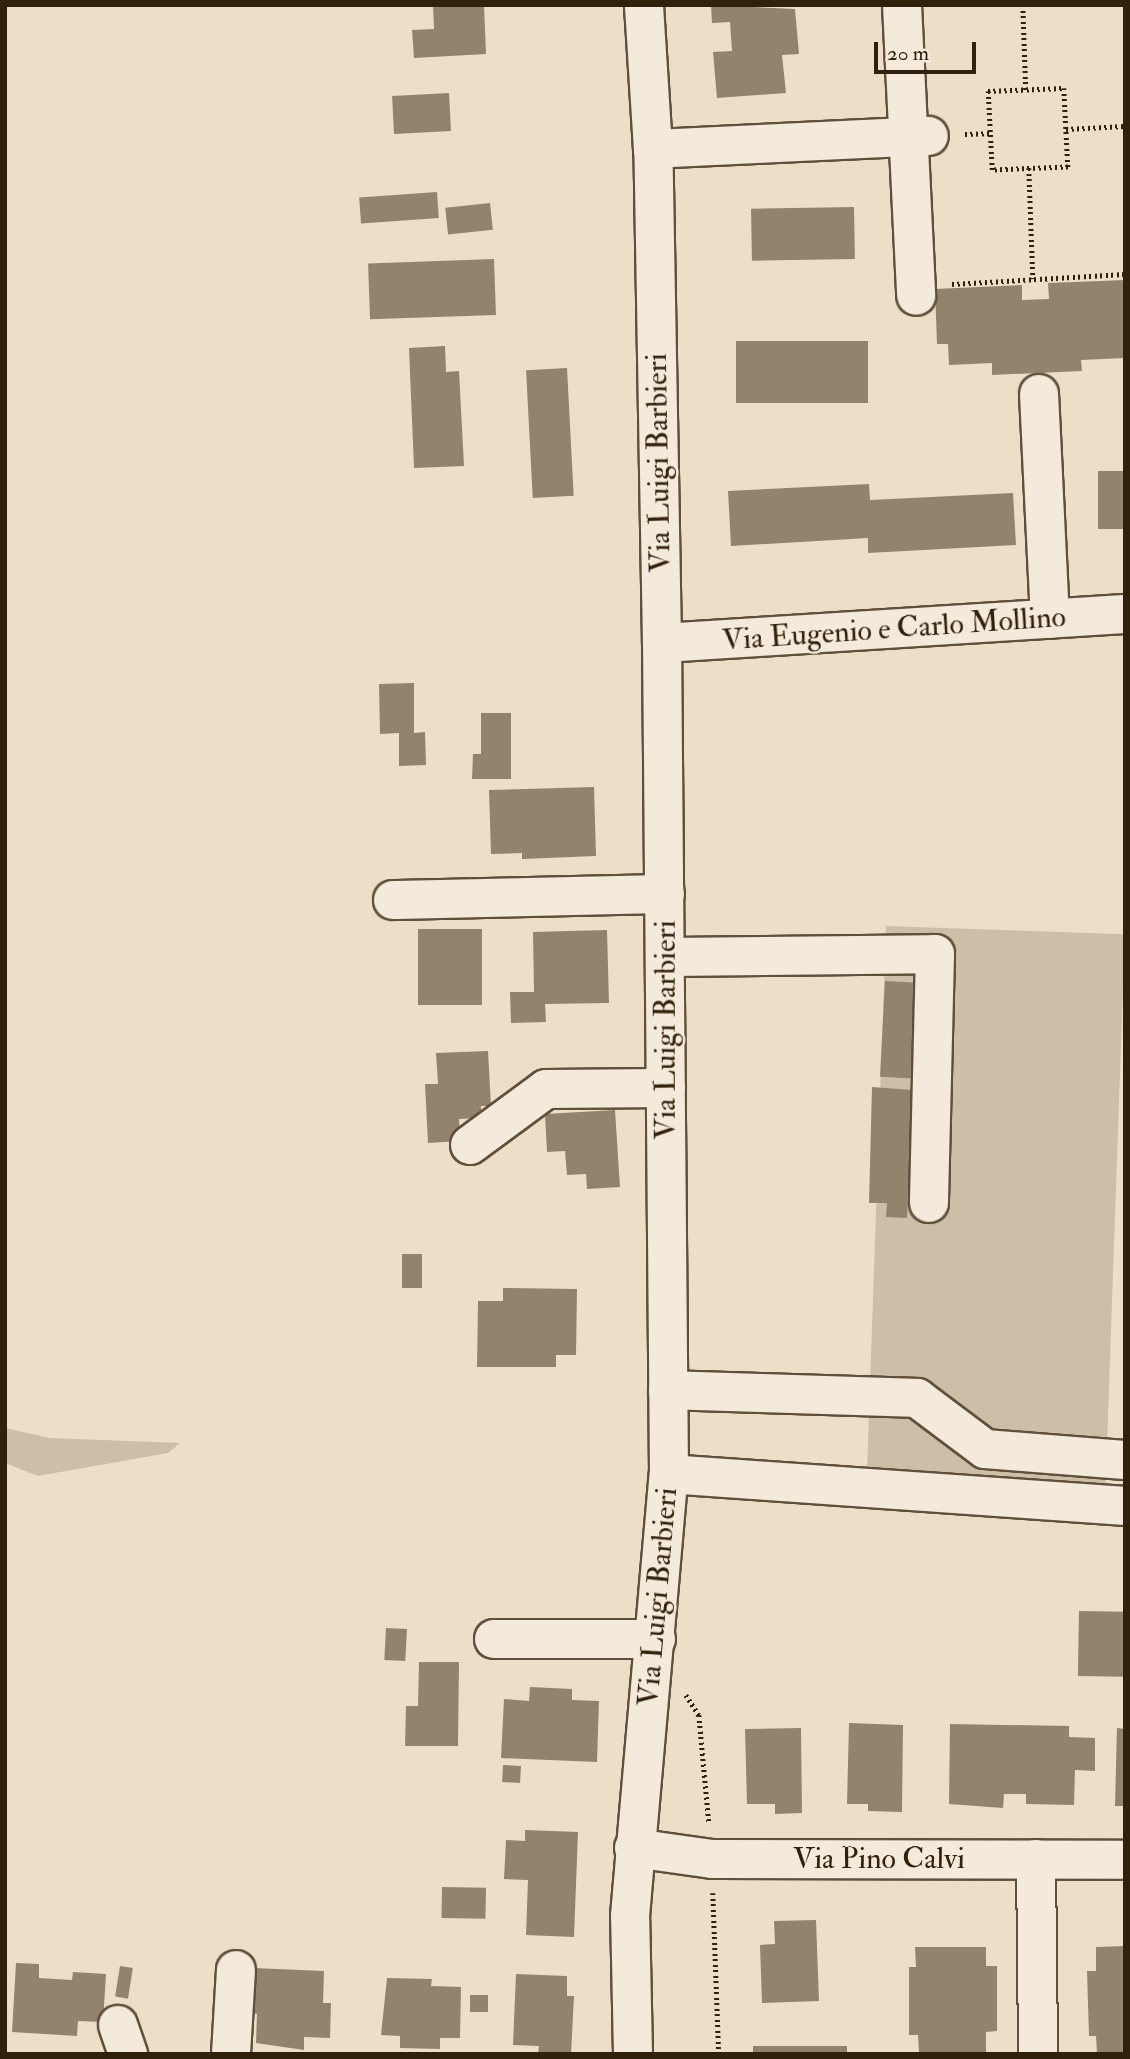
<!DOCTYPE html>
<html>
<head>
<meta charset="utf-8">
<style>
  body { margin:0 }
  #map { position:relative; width:1130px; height:2059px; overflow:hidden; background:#eddfc7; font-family:"IM FELL Double Pica",serif }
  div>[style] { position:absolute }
  .green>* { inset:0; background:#cdbfa7; transform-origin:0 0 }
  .building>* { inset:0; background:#93836c; transform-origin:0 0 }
  .path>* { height:4.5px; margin-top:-2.25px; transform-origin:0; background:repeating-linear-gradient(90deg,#31200a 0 2px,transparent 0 5.5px) }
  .roads { filter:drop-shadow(2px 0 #605039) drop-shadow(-2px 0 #605039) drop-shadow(0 2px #605039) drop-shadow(0 -2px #605039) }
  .minor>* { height:38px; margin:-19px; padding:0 19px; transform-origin:19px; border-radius:19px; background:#f3eadb }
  span { translate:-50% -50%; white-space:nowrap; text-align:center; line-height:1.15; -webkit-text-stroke:5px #f3eadb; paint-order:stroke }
  .street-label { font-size:30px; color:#31200a }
  .frame { position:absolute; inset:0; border:7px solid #31200a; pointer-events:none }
  .scale { position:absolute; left:874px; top:42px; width:102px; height:32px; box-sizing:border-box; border:4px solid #31200a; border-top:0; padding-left:9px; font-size:21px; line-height:24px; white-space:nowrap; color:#31200a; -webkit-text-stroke:5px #f3eadb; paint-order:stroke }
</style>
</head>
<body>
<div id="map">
  <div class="green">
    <i style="left:886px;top:926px;width:239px;height:555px;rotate:2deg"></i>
    <i style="clip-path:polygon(5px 1428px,50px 1438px,180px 1443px,168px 1453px,38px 1476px,5px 1463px)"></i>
  </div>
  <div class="building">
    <i style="clip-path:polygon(433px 5px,484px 5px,486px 54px,414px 58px,412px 30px,434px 29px)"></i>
    <i style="clip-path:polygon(711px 5px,795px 9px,799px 54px,782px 55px,786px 93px,717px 98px,713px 52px,732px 51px,730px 22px,712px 23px)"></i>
    <i style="left:449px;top:93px;width:38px;height:57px;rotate:87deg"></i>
    <i style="left:437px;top:192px;width:26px;height:78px;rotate:86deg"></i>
    <i style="left:490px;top:203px;width:27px;height:45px;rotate:84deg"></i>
    <i style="left:854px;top:207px;width:52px;height:103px;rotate:89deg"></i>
    <i style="left:494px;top:259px;width:56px;height:126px;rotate:88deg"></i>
    <i style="clip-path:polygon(1125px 280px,1125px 358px,1081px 360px,1082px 371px,992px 375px,992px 363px,949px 365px,948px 344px,937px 344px,935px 289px,1022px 285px,1022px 300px,1049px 299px,1048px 283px)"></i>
    <i style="left:868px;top:341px;width:62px;height:132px;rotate:90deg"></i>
    <i style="clip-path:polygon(445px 346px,446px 372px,459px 371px,464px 466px,414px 468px,409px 348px)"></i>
    <i style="left:567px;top:368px;width:128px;height:41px;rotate:87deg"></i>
    <i style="left:1125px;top:471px;width:58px;height:27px;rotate:90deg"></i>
    <i style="clip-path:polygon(869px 484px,870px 500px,1013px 493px,1016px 545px,868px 553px,868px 538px,731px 546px,728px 491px)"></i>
    <i style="clip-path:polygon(414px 683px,414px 733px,425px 732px,426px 765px,399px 766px,399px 733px,380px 734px,379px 684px)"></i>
    <i style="clip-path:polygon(481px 713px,511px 713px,511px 779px,472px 779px,473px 754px,481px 754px)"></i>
    <i style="clip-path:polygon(594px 787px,596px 856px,522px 859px,522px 853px,491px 854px,489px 790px)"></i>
    <i style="left:418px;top:929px;width:64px;height:76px"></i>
    <i style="clip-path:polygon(607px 930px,609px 1003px,545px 1004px,546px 1022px,511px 1023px,510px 992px,534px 992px,533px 932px)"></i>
    <i style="left:885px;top:981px;width:37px;height:96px;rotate:3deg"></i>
    <i style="clip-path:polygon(488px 1051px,491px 1106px,481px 1106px,481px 1118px,459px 1119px,460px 1141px,428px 1143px,425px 1084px,438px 1084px,436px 1053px)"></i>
    <i style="clip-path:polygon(872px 1087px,912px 1090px,907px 1218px,886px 1217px,887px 1203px,869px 1203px)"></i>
    <i style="clip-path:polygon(615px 1110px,620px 1187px,587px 1189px,586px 1174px,567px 1175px,565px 1151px,547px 1152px,545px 1114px)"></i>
    <i style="left:402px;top:1254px;width:20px;height:34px"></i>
    <i style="clip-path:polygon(503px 1288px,577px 1289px,576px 1355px,556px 1355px,556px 1367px,477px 1367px,478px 1301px,503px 1301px)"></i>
    <i style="left:1079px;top:1611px;width:46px;height:65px;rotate:1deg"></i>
    <i style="left:386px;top:1628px;width:21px;height:32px;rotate:3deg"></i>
    <i style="clip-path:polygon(419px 1662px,459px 1662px,458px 1746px,405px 1746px,406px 1706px,418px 1706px)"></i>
    <i style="clip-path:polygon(530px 1687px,572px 1689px,572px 1700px,599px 1701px,597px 1762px,501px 1758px,504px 1699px,529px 1701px)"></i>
    <i style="clip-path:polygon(849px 1723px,903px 1725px,902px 1812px,868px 1811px,868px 1804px,847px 1804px)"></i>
    <i style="clip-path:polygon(950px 1724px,1069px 1726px,1069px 1737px,1095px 1738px,1095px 1771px,1075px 1770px,1074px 1805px,1026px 1804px,1026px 1794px,1004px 1794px,1003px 1808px,949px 1804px)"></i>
    <i style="clip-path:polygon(801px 1728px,802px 1813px,775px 1814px,775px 1804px,747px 1804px,745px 1729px)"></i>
    <i style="clip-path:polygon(1117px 1728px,1125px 1729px,1125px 1806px,1115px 1806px)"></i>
    <i style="left:503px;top:1765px;width:18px;height:17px;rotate:3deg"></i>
    <i style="clip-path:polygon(525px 1830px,578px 1832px,574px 1937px,526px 1935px,528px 1880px,504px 1879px,506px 1840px,525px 1841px)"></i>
    <i style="left:442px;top:1887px;width:44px;height:31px;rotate:1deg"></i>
    <i style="clip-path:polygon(816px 1920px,819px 2001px,762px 2003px,760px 1945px,775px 1944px,774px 1921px)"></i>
    <i style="clip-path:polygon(1125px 1946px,1125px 2054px,1097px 2054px,1096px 2036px,1089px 2036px,1087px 1971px,1096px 1971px,1096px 1947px)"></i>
    <i style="clip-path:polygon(915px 1947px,986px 1947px,986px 1966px,997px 1966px,997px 2031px,986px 2032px,986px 2054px,919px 2054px,918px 2035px,909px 2035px,909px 1967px,916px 1967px)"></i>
    <i style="clip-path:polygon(16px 1963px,39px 1964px,39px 1978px,72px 1980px,73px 1972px,106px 1974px,103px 2022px,78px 2021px,77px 2036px,12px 2032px)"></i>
    <i style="left:120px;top:1966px;width:13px;height:31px;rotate:9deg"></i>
    <i style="clip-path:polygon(252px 1968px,324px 1971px,323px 2003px,331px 2003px,330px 2038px,304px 2037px,304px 2050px,256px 2043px,257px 2014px,250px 2013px)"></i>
    <i style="clip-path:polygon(516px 1974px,567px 1976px,567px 1996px,574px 1996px,571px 2054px,538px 2053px,539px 2046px,513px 2045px)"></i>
    <i style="clip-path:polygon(387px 1978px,432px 1979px,431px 1986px,461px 1987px,460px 2038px,440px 2038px,440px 2049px,400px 2048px,400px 2036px,381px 2035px)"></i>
    <i style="left:470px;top:1995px;width:18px;height:17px"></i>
    <i style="left:847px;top:2046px;width:8px;height:94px;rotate:90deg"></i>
  </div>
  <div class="path">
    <i style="left:1023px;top:5px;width:85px;rotate:88deg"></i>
    <i style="left:1064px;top:88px;width:79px;rotate:87.1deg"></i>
    <i style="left:1068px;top:167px;width:76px;rotate:177.7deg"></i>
    <i style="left:992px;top:170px;width:79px;rotate:-92.9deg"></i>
    <i style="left:988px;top:91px;width:76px;rotate:-2.3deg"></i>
    <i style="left:1066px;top:129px;width:59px;rotate:-2.9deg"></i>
    <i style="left:965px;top:134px;width:25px;rotate:-2deg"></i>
    <i style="left:1029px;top:168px;width:111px;rotate:87.9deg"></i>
    <i style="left:952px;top:284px;width:173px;rotate:-3.3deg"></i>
    <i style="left:686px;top:1695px;width:24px;rotate:57deg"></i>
    <i style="left:699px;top:1715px;width:107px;rotate:84.7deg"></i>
    <i style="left:713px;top:1893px;width:161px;rotate:87.9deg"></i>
  </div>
  <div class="roads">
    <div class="minor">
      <i style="left:902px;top:5px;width:291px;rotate:87.2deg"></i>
      <i style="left:653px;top:149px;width:276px;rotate:-2.7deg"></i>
      <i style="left:1039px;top:394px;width:225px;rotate:87.2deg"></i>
      <i style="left:662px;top:643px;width:464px;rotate:-3.6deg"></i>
      <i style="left:393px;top:900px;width:272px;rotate:-1.3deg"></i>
      <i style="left:665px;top:957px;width:270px;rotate:-0.6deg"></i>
      <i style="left:935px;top:954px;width:249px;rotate:91.4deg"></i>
      <i style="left:470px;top:1145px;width:94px;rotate:-36.4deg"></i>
      <i style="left:546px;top:1089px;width:120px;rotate:-0.5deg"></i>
      <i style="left:668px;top:1390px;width:249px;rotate:1.8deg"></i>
      <i style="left:917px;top:1398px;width:85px;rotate:36.9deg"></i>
      <i style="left:985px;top:1449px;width:140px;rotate:4.5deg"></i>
      <i style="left:669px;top:1474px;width:457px;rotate:4deg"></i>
      <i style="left:494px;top:1639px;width:162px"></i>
      <i style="left:634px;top:1848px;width:79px;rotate:8deg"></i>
      <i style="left:712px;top:1859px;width:413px;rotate:0.1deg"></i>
      <i style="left:1036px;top:1859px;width:195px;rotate:89.4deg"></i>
      <i style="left:118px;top:2025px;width:31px;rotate:71deg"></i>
      <i style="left:231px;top:2054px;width:84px;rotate:-86.6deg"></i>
      <i style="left:633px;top:2054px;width:138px;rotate:-91.2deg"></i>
      <i style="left:630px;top:1916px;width:444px;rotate:-85deg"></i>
      <i style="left:669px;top:1474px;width:831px;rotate:-90.48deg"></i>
      <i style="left:662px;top:643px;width:494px;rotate:-91deg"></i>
      <i style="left:653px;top:149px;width:144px;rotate:-93.6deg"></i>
    </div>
  </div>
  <div class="street-label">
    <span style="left:659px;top:463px;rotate:-91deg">Via Luigi Barbieri</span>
    <span style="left:894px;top:629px;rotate:-4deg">Via Eugenio e Carlo Mollino</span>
    <span style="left:666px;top:1030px;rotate:-90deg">Via Luigi Barbieri</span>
    <span style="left:658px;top:1597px;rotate:-85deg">Via Luigi Barbieri</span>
    <span style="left:879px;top:1859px">Via Pino Calvi</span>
  </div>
  <div class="frame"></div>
  <div class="scale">20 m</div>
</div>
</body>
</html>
